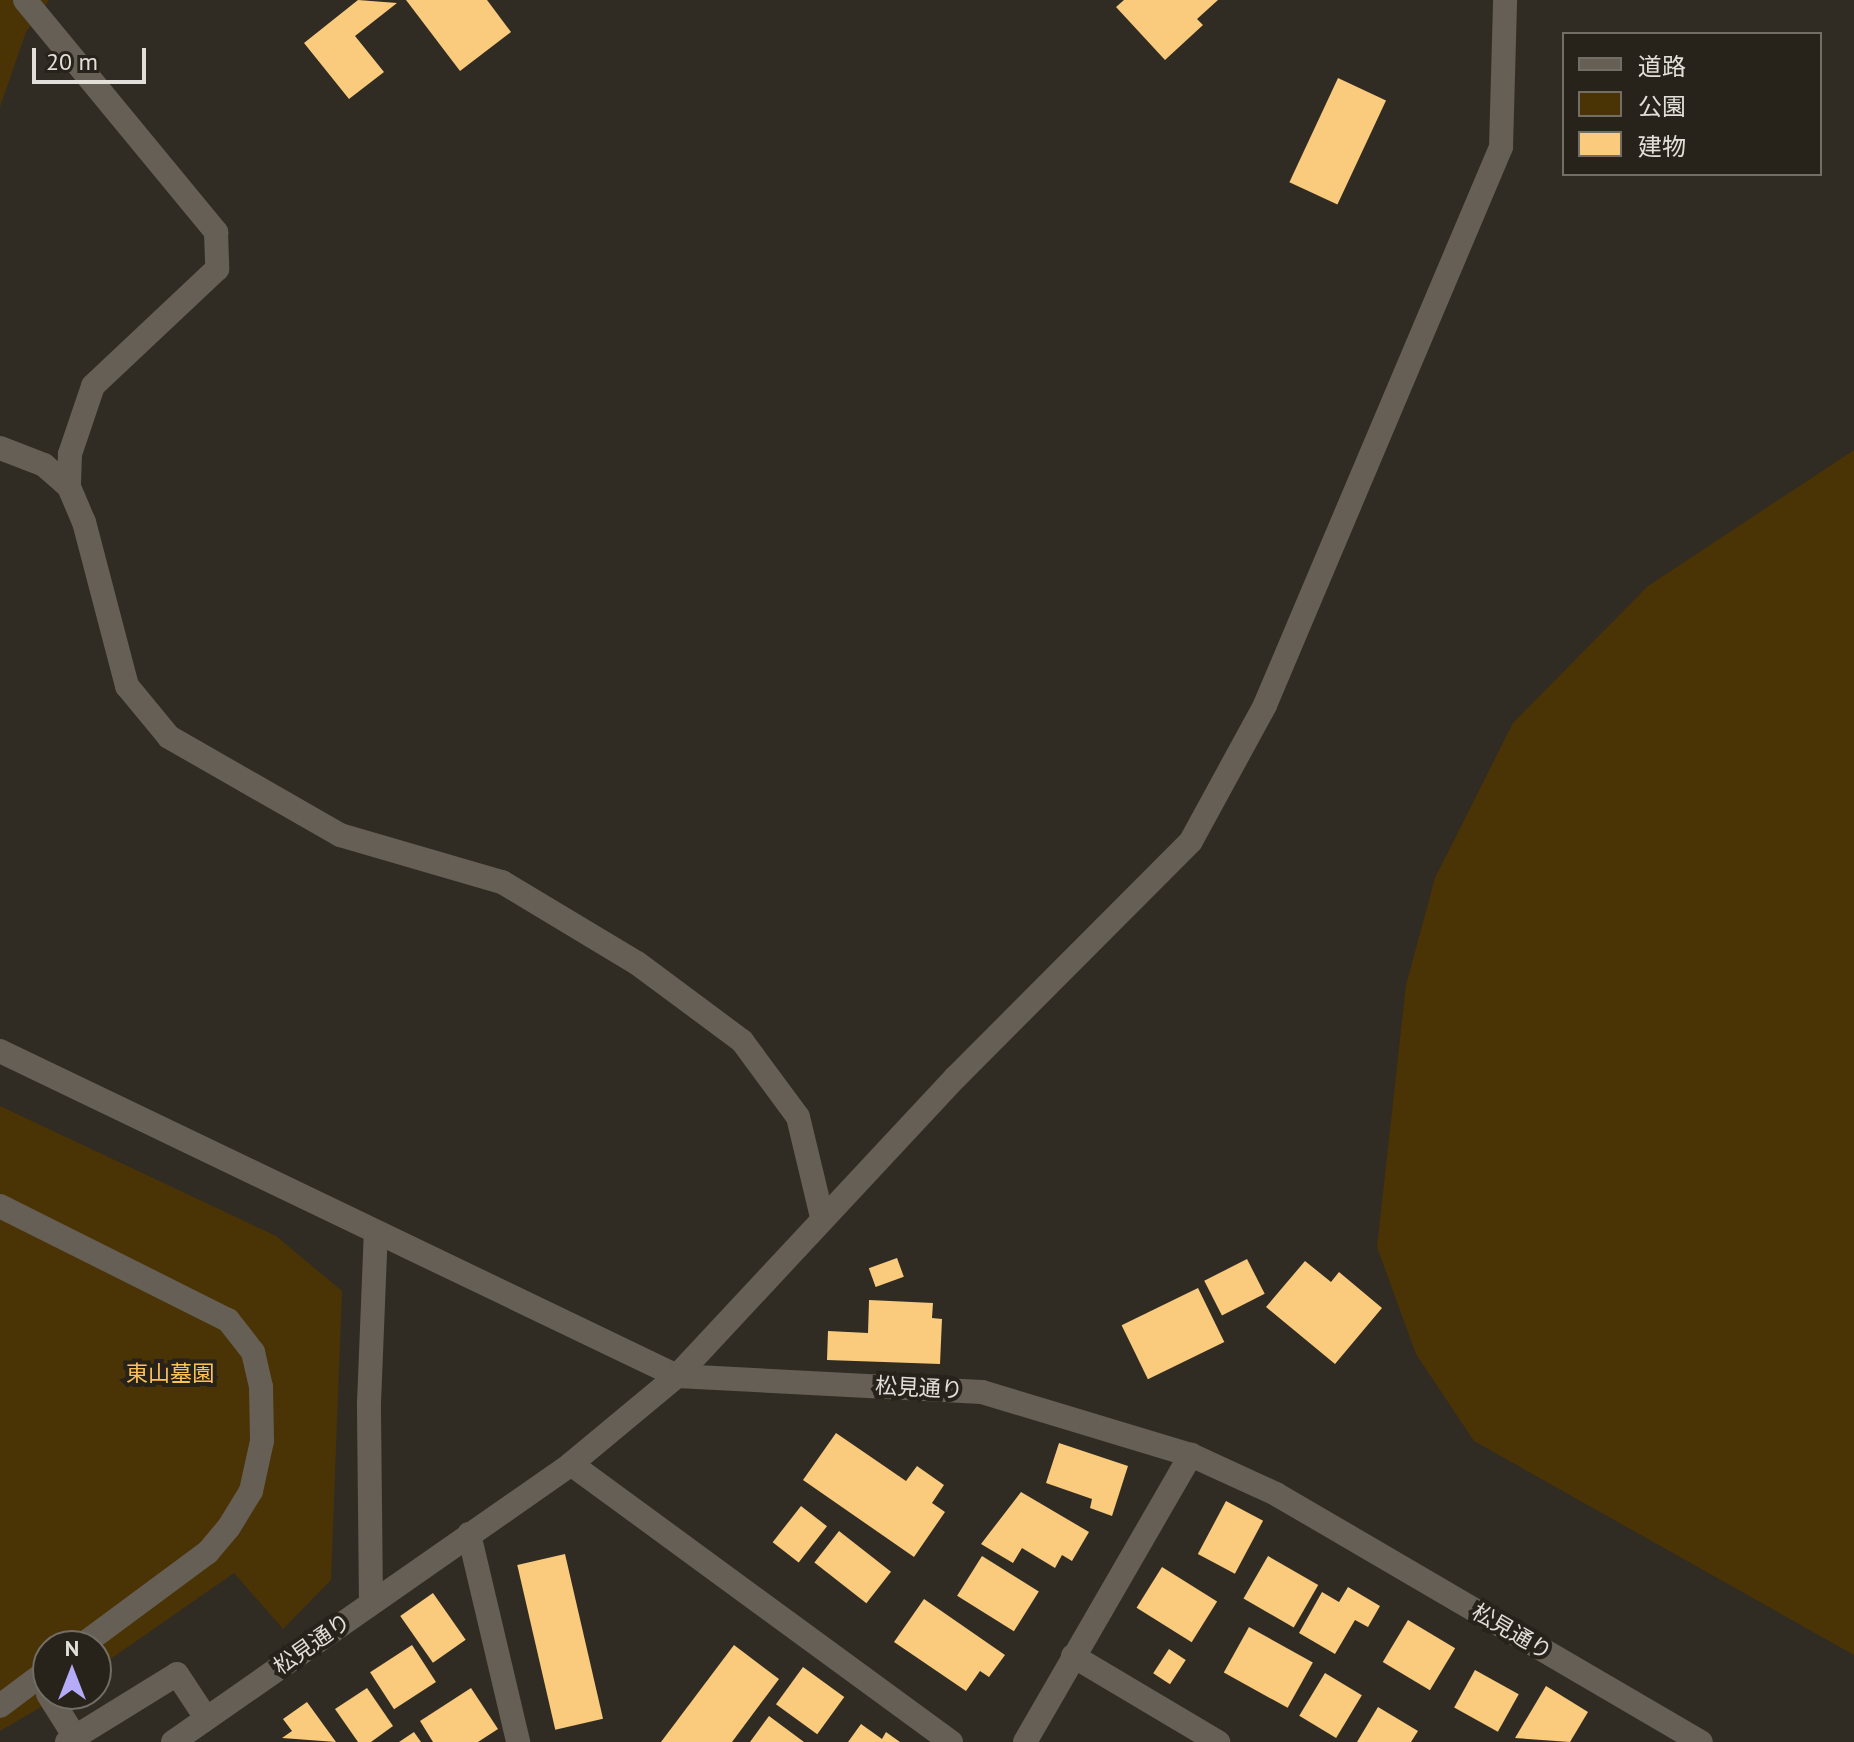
<!DOCTYPE html>
<html>
<head>
<meta charset="utf-8">
<style>
  body { margin:0 }
  #map { position:relative; width:1854px; height:1742px; overflow:hidden; background:#312c23; font-family:"PT Sans","Noto Sans JP",sans-serif }
  div>[style] { position:absolute }
  .green>* { inset:0; background:#4a3305 }
  .building>* { inset:0; background:#faca7d; transform-origin:0 0 }
  .minor>* { height:24px; margin:-12px; padding:0 12px; transform-origin:12px; border-radius:12px; background:#655f55 }
  span { translate:-50% -50%; white-space:nowrap; text-align:center; line-height:1.15; -webkit-text-stroke:8px #27221a; paint-order:stroke }
  .park-label { font-size:22px; color:#ffc258 }
  .street-label { font-size:22px; color:#e2dfd9 }
  .legend { position:absolute; left:1562px; top:32px; width:260px; height:144px; box-sizing:border-box; background:#27221a; border:2px solid #726e66; margin:0; padding:10px 14px; list-style:none; font-size:24px; color:#e2dfd9 }
  .legend li { display:flex; align-items:center; gap:16px; height:40px }
  .legend b { width:40px; border:2px solid #726e66 }
  .north { position:absolute; left:32px; top:1630px; width:80px; height:80px; box-sizing:border-box; background:#27221a; border:2px solid #726e66; border-radius:50%; rotate:0deg; font-size:22px; font-weight:700; line-height:32px; text-align:center; color:#e2dfd9 }
  .north::after { content:''; display:block; margin:auto; width:28px; height:36px; background:#b4acf9; clip-path:polygon(50% 0,100% 100%,50% 72%,0 100%) }
  .scale { position:absolute; left:32px; top:48px; width:114px; height:36px; box-sizing:border-box; border:4px solid #e2dfd9; border-top:0; padding-left:10px; font-size:24px; line-height:28px; white-space:nowrap; color:#e2dfd9; -webkit-text-stroke:6px #27221a; paint-order:stroke }
</style>
</head>
<body>
<div id="map">
  <div class="green">
    <i style="clip-path:polygon(0 0,49px 0,26px 32px,0 107px)"></i>
    <i style="clip-path:polygon(1854px 450px,1854px 1655px,1474px 1441px,1416px 1354px,1377px 1247px,1406px 985px,1435px 878px,1513px 723px,1648px 586px)"></i>
    <i style="clip-path:polygon(0 1106px,276px 1236px,342px 1291px,331px 1580px,283px 1629px,234px 1573px,96px 1669px,96px 1646px,48px 1646px,46px 1704px,0 1731px)"></i>
  </div>
  <div class="building">
    <i style="clip-path:polygon(358px 0,397px 3px,355px 36px,384px 72px,349px 99px,304px 43px)"></i>
    <i style="clip-path:polygon(406px 0,487px 0,511px 32px,460px 71px)"></i>
    <i style="clip-path:polygon(1124px 0,1218px 0,1197px 19px,1203px 25px,1165px 60px,1116px 7px)"></i>
    <i style="left:1338px;top:78px;width:53px;height:115px;rotate:25deg"></i>
    <i style="left:897px;top:1258px;width:20px;height:30px;rotate:70deg"></i>
    <i style="left:1247px;top:1259px;width:39px;height:48px;rotate:63deg"></i>
    <i style="clip-path:polygon(1305px 1261px,1331px 1282px,1339px 1272px,1382px 1308px,1335px 1364px,1266px 1307px)"></i>
    <i style="left:1198px;top:1288px;width:60px;height:85px;rotate:64deg"></i>
    <i style="clip-path:polygon(869px 1300px,933px 1303px,932px 1318px,942px 1319px,940px 1364px,827px 1360px,828px 1331px,868px 1333px)"></i>
    <i style="clip-path:polygon(836px 1433px,906px 1481px,917px 1466px,944px 1485px,932px 1503px,945px 1512px,914px 1557px,803px 1480px)"></i>
    <i style="clip-path:polygon(1059px 1443px,1128px 1466px,1112px 1516px,1090px 1508px,1092px 1499px,1046px 1483px)"></i>
    <i style="clip-path:polygon(1021px 1492px,1089px 1532px,1072px 1561px,1062px 1555px,1055px 1568px,1022px 1548px,1013px 1563px,981px 1544px)"></i>
    <i style="left:1226px;top:1501px;width:42px;height:60px;rotate:28deg"></i>
    <i style="left:801px;top:1506px;width:33px;height:46px;rotate:38deg"></i>
    <i style="left:839px;top:1531px;width:66px;height:40px;rotate:38deg"></i>
    <i style="left:565px;top:1554px;width:169px;height:49px;rotate:77deg"></i>
    <i style="left:982px;top:1556px;width:67px;height:47px;rotate:32deg"></i>
    <i style="left:1268px;top:1556px;width:58px;height:49px;rotate:30deg"></i>
    <i style="left:1162px;top:1567px;width:65px;height:48px;rotate:32deg"></i>
    <i style="clip-path:polygon(1348px 1587px,1380px 1606px,1368px 1627px,1355px 1620px,1335px 1654px,1299px 1633px,1322px 1592px,1339px 1602px)"></i>
    <i style="left:433px;top:1593px;width:57px;height:40px;rotate:55deg"></i>
    <i style="clip-path:polygon(924px 1599px,1005px 1655px,989px 1677px,980px 1671px,966px 1691px,894px 1642px)"></i>
    <i style="left:1408px;top:1620px;width:55px;height:49px;rotate:31deg"></i>
    <i style="left:1249px;top:1627px;width:73px;height:52px;rotate:29deg"></i>
    <i style="left:412px;top:1645px;width:44px;height:50px;rotate:57deg"></i>
    <i style="clip-path:polygon(734px 1645px,779px 1679px,732px 1742px,661px 1742px)"></i>
    <i style="left:1169px;top:1649px;width:20px;height:29px;rotate:33deg"></i>
    <i style="left:803px;top:1667px;width:51px;height:46px;rotate:36deg"></i>
    <i style="left:1475px;top:1670px;width:50px;height:43px;rotate:29deg"></i>
    <i style="left:1325px;top:1673px;width:43px;height:50px;rotate:31deg"></i>
    <i style="clip-path:polygon(1546px 1686px,1588px 1712px,1570px 1742px,1515px 1738px)"></i>
    <i style="clip-path:polygon(367px 1688px,393px 1726px,371px 1742px,358px 1742px,335px 1709px)"></i>
    <i style="clip-path:polygon(471px 1688px,498px 1729px,478px 1742px,433px 1742px,420px 1721px)"></i>
    <i style="clip-path:polygon(307px 1702px,336px 1742px,282px 1738px,292px 1731px,283px 1719px)"></i>
    <i style="clip-path:polygon(1378px 1707px,1418px 1731px,1411px 1742px,1357px 1742px)"></i>
    <i style="clip-path:polygon(769px 1716px,804px 1742px,750px 1742px)"></i>
    <i style="clip-path:polygon(861px 1724px,882px 1739px,886px 1732px,900px 1742px,848px 1742px)"></i>
    <i style="clip-path:polygon(414px 1732px,421px 1742px,399px 1742px)"></i>
  </div>
  <div class="minor">
    <i style="left:25px;top:0;width:301px;rotate:50.5deg"></i>
    <i style="left:216px;top:232px;width:37px;rotate:88deg"></i>
    <i style="left:217px;top:269px;width:170px;rotate:136.7deg"></i>
    <i style="left:93px;top:386px;width:72px;rotate:108.7deg"></i>
    <i style="left:70px;top:454px;width:33px;rotate:92deg"></i>
    <i style="left:0;top:448px;width:47px;rotate:21.1deg"></i>
    <i style="left:44px;top:465px;width:33px;rotate:41deg"></i>
    <i style="left:69px;top:487px;width:38px;rotate:67deg"></i>
    <i style="left:84px;top:522px;width:170px;rotate:75.3deg"></i>
    <i style="left:127px;top:686px;width:66px;rotate:50.5deg"></i>
    <i style="left:169px;top:737px;width:197px;rotate:29.8deg"></i>
    <i style="left:340px;top:835px;width:169px;rotate:16.2deg"></i>
    <i style="left:502px;top:882px;width:157px;rotate:31deg"></i>
    <i style="left:637px;top:963px;width:131px;rotate:36.6deg"></i>
    <i style="left:742px;top:1041px;width:94px;rotate:53.6deg"></i>
    <i style="left:798px;top:1117px;width:103px;rotate:76.5deg"></i>
    <i style="left:0;top:1051px;width:751px;rotate:25.64deg"></i>
    <i style="left:677px;top:1376px;width:408px;rotate:-47deg"></i>
    <i style="left:955px;top:1078px;width:334px;rotate:-45.1deg"></i>
    <i style="left:1191px;top:841px;width:155px;rotate:-61.4deg"></i>
    <i style="left:1265px;top:705px;width:606px;rotate:-67.07deg"></i>
    <i style="left:1501px;top:147px;width:147px;rotate:-88.4deg"></i>
    <i style="left:0;top:1206px;width:255px;rotate:26.6deg"></i>
    <i style="left:228px;top:1320px;width:41px;rotate:52deg"></i>
    <i style="left:253px;top:1352px;width:36px;rotate:77deg"></i>
    <i style="left:261px;top:1387px;width:54px;rotate:88.9deg"></i>
    <i style="left:262px;top:1441px;width:51px;rotate:102.4deg"></i>
    <i style="left:251px;top:1491px;width:42px;rotate:121.4deg"></i>
    <i style="left:229px;top:1527px;width:33px;rotate:130deg"></i>
    <i style="left:208px;top:1552px;width:158px;rotate:143.5deg"></i>
    <i style="left:571px;top:1464px;width:471px;rotate:36.2deg"></i>
    <i style="left:469px;top:1534px;width:214px;rotate:76.7deg"></i>
    <i style="left:371px;top:1602px;width:199px;rotate:-90.6deg"></i>
    <i style="left:369px;top:1403px;width:171px;rotate:-87.7deg"></i>
    <i style="left:1073px;top:1656px;width:169px;rotate:30.7deg"></i>
    <i style="left:48px;top:1694px;width:51px;rotate:57.9deg"></i>
    <i style="left:0;top:1706px;width:60px;rotate:-36.9deg"></i>
    <i style="left:67px;top:1742px;width:129px;rotate:-31.7deg"></i>
    <i style="left:177px;top:1674px;width:53px;rotate:56.6deg"></i>
    <i style="left:173px;top:1742px;width:485px;rotate:-34.9deg"></i>
    <i style="left:571px;top:1464px;width:138px;rotate:-39.7deg"></i>
    <i style="left:677px;top:1376px;width:305px;rotate:3deg"></i>
    <i style="left:982px;top:1392px;width:218px;rotate:16.8deg"></i>
    <i style="left:1191px;top:1455px;width:94px;rotate:24.6deg"></i>
    <i style="left:1276px;top:1494px;width:492px;rotate:30.3deg"></i>
    <i style="left:1025px;top:1742px;width:332px;rotate:-60deg"></i>
  </div>
  <div class="park-label">
    <span style="left:170px;top:1374px">東山墓園</span>
  </div>
  <div class="street-label">
    <span style="left:919px;top:1388px;rotate:3deg">松見通り</span>
    <span style="left:1512px;top:1632px;rotate:30deg">松見通り</span>
    <span style="left:312px;top:1644px;rotate:-35deg">松見通り</span>
  </div>
  <ul class="legend">
  <li><b style="height:10px;background:#655f55"></b>道路</li>
  <li><b style="height:22px;background:#4a3305"></b>公園</li>
  <li><b style="height:22px;background:#faca7d"></b>建物</li>
  </ul>
  <div class="north">N</div>
  <div class="scale">20 m</div>
</div>
</body>
</html>
